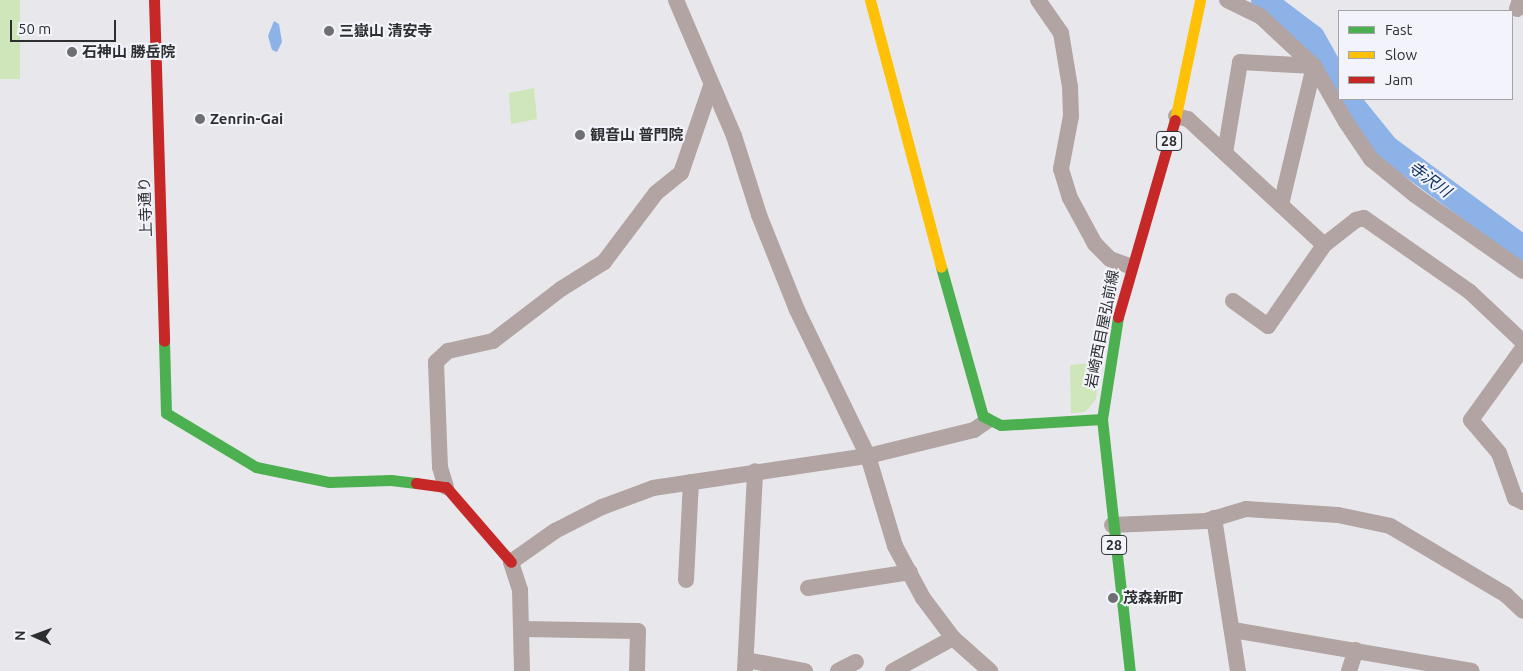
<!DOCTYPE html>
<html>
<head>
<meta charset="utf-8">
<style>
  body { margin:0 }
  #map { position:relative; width:1523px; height:671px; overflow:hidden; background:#e8e8ec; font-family:Ubuntu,"Noto Sans JP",sans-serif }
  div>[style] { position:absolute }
  .green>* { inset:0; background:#cfe5ba; transform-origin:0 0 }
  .water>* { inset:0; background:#8cb2e8 }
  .river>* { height:25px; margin:-12.5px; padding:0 12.5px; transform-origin:12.5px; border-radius:12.5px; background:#8cb2e8 }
  .street>* { height:16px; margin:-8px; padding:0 8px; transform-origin:8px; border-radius:8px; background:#b2a4a3 }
  .fast>* { height:11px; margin:-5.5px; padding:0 5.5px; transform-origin:5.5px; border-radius:5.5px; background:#4caf50 }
  .slow>* { height:11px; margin:-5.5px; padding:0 5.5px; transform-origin:5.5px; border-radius:5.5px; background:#ffc107 }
  .jam>* { height:11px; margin:-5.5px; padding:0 5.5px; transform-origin:5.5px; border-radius:5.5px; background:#c62828 }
  .dots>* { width:14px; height:14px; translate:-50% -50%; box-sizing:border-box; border:2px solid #f3f4fb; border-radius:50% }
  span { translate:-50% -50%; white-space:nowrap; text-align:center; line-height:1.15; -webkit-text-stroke:4px #f3f4fb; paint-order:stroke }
  .shield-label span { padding:1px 4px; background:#f3f4fb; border:1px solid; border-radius:4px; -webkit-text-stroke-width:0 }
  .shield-label { font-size:14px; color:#2d2e30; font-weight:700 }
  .poi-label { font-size:15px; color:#2d2e30; font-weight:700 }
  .left { translate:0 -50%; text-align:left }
  .street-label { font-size:15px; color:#2d2e30 }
  .water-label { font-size:16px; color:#092d5d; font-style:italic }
  .legend { position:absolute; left:1338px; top:10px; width:175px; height:90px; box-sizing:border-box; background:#f3f4fb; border:1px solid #a4a5aa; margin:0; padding:6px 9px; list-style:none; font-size:15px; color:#2d2e30 }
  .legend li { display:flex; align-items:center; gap:10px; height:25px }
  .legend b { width:25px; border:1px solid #a4a5aa }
  .north { position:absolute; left:10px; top:611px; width:50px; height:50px; -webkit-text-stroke:4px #f3f4fb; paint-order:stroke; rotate:272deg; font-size:14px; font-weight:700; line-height:20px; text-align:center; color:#2d2e30 }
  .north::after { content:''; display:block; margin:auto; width:18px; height:22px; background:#2d2e30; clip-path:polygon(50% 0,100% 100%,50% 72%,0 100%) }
  .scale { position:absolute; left:10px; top:20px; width:106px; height:22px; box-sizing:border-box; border:2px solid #2d2e30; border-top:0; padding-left:6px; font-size:15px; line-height:18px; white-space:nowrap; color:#2d2e30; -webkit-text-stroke:4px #f3f4fb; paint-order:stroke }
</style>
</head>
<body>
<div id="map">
  <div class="green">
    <i style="left:0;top:0;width:20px;height:79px"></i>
    <i style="clip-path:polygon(534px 88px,537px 119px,511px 124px,509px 93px)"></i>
    <i style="clip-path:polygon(1100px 362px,1096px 399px,1085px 412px,1071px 413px,1070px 365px)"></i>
  </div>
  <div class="water">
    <i style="clip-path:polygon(274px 21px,279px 24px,282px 42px,277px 52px,272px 50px,268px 36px)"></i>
  </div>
  <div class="river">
    <i style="left:1263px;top:0;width:61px;rotate:37.1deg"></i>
    <i style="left:1312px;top:37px;width:55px;rotate:60.6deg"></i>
    <i style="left:1347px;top:99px;width:62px;rotate:50.9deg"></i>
    <i style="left:1386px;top:147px;width:170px;rotate:36.4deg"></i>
  </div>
  <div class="street">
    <i style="left:676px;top:0;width:148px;rotate:66.9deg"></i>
    <i style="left:734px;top:136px;width:83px;rotate:72.4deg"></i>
    <i style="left:759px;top:215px;width:102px;rotate:68.2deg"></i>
    <i style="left:797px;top:310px;width:162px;rotate:64.1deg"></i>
    <i style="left:868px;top:456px;width:94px;rotate:73.3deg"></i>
    <i style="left:895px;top:546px;width:59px;rotate:61.7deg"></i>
    <i style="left:923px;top:598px;width:50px;rotate:53.1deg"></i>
    <i style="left:953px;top:638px;width:50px;rotate:41.7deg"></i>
    <i style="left:1038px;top:0;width:40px;rotate:55.1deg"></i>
    <i style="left:1061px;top:33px;width:55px;rotate:80.5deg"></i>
    <i style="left:1070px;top:87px;width:29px;rotate:88deg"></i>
    <i style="left:1071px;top:116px;width:54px;rotate:100.7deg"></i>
    <i style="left:1061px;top:169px;width:30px;rotate:73deg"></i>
    <i style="left:1070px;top:198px;width:52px;rotate:61.5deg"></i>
    <i style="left:1095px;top:244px;width:21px;rotate:45deg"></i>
    <i style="left:1110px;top:259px;width:20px;rotate:20deg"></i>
    <i style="left:1227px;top:0;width:37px;rotate:26deg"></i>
    <i style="left:1260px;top:16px;width:74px;rotate:42.8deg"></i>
    <i style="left:1314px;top:66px;width:64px;rotate:60.3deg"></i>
    <i style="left:1346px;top:122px;width:45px;rotate:56deg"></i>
    <i style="left:1371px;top:159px;width:57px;rotate:39.3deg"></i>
    <i style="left:1415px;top:195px;width:132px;rotate:35.1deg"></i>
    <i style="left:1517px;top:9px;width:9px;rotate:-72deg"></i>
    <i style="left:1176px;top:116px;width:12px;rotate:14deg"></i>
    <i style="left:1188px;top:119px;width:185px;rotate:42.8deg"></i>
    <i style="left:1324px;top:245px;width:41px;rotate:-38deg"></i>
    <i style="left:1356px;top:220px;width:8px;rotate:-14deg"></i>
    <i style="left:1364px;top:218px;width:129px;rotate:34.9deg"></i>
    <i style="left:1470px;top:292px;width:73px;rotate:43.3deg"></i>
    <i style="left:1225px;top:153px;width:92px;rotate:-80.6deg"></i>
    <i style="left:1240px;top:62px;width:74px;rotate:3.1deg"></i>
    <i style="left:1314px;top:66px;width:143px;rotate:103.4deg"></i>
    <i style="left:1233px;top:301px;width:43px;rotate:35.5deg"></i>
    <i style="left:1268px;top:326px;width:98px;rotate:-55.3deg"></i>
    <i style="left:1523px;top:348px;width:89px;rotate:125.8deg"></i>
    <i style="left:1471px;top:420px;width:43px;rotate:49.7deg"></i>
    <i style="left:1499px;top:453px;width:48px;rotate:70.4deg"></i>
    <i style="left:1515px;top:498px;width:9px;rotate:27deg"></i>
    <i style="left:446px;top:487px;width:21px;rotate:-107deg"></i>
    <i style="left:440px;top:467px;width:105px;rotate:-92.2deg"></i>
    <i style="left:436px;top:362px;width:16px;rotate:-43deg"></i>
    <i style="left:448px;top:351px;width:46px;rotate:-12.5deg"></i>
    <i style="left:493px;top:341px;width:86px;rotate:-37.4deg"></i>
    <i style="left:561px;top:289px;width:51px;rotate:-32.1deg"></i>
    <i style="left:604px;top:262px;width:86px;rotate:-53deg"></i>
    <i style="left:656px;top:193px;width:32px;rotate:-39deg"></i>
    <i style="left:681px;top:173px;width:92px;rotate:-71deg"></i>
    <i style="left:1214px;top:518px;width:155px;rotate:81.1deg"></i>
    <i style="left:1112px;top:525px;width:94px;rotate:-2.4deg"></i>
    <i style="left:1206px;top:521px;width:42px;rotate:-16.7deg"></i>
    <i style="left:1246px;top:509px;width:92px;rotate:3.7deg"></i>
    <i style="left:1338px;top:515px;width:53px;rotate:11.9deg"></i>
    <i style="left:1390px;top:526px;width:135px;rotate:30.7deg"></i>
    <i style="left:1506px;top:595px;width:23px;rotate:43deg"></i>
    <i style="left:686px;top:580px;width:98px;rotate:-87.1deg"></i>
    <i style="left:808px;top:588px;width:103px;rotate:-8.9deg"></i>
    <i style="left:522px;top:629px;width:116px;rotate:1deg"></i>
    <i style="left:638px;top:631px;width:40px;rotate:91.4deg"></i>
    <i style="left:1233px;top:630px;width:242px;rotate:9.7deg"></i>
    <i style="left:746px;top:660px;width:60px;rotate:10.6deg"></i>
    <i style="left:522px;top:671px;width:81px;rotate:-91.4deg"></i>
    <i style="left:520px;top:590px;width:29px;rotate:-108deg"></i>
    <i style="left:511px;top:562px;width:54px;rotate:-35.2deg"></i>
    <i style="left:555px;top:531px;width:53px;rotate:-27.1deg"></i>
    <i style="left:602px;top:507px;width:54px;rotate:-20.4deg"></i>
    <i style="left:653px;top:488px;width:217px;rotate:-8.5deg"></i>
    <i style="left:868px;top:456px;width:109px;rotate:-13.8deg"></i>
    <i style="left:974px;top:430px;width:16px;rotate:-35deg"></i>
    <i style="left:745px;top:671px;width:200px;rotate:-87.1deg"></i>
    <i style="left:838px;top:671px;width:20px;rotate:-27deg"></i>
    <i style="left:893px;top:671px;width:68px;rotate:-28.8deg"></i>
    <i style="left:1349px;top:671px;width:22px;rotate:-72deg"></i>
  </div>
  <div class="fast">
    <i style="left:941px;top:267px;width:155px;rotate:74.3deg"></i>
    <i style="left:983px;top:416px;width:20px;rotate:27deg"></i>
    <i style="left:1001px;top:425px;width:101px;rotate:-3.4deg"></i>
    <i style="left:1118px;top:317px;width:103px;rotate:98.9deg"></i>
    <i style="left:1102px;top:419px;width:254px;rotate:83.7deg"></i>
    <i style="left:164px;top:341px;width:72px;rotate:88.4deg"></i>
    <i style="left:166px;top:413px;width:105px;rotate:31deg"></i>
    <i style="left:256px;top:467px;width:75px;rotate:11.6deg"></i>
    <i style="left:329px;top:482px;width:62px;rotate:-1.8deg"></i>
    <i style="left:391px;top:480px;width:25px;rotate:7deg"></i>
  </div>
  <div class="slow">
    <i style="left:870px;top:0;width:276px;rotate:75.1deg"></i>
    <i style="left:1175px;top:120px;width:123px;rotate:-78.2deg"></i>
  </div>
  <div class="jam">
    <i style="left:154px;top:0;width:341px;rotate:88.3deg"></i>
    <i style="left:1118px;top:317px;width:205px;rotate:-73.9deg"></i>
    <i style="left:416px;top:483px;width:30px;rotate:8deg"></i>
    <i style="left:446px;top:487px;width:99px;rotate:49.1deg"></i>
  </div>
  <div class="dots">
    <i style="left:329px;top:31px;background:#6e6f72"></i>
    <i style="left:72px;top:52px;background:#6e6f72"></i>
    <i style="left:200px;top:119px;background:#6e6f72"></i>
    <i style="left:580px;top:135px;background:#6e6f72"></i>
    <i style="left:1113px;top:598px;background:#6e6f72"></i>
  </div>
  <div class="shield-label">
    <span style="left:1169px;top:141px">28</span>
    <span style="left:1114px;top:545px">28</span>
  </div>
  <div class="poi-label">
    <span class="left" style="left:339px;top:31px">三嶽山 清安寺</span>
    <span class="left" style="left:82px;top:52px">石神山 勝岳院</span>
    <span class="left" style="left:210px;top:119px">Zenrin-Gai</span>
    <span class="left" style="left:590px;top:135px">観音山 普門院</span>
    <span class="left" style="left:1123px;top:598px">茂森新町</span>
  </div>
  <div class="street-label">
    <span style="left:145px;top:207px;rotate:-92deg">上寺通り</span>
    <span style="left:1102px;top:329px;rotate:-79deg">岩崎西目屋弘前線</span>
  </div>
  <div class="water-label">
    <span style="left:1430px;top:179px;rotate:36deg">寺沢川</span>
  </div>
  <ul class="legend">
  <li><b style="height:6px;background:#4caf50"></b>Fast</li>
  <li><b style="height:6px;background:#ffc107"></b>Slow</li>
  <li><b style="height:6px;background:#c62828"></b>Jam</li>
  </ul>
  <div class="north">N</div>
  <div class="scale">50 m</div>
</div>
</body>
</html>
